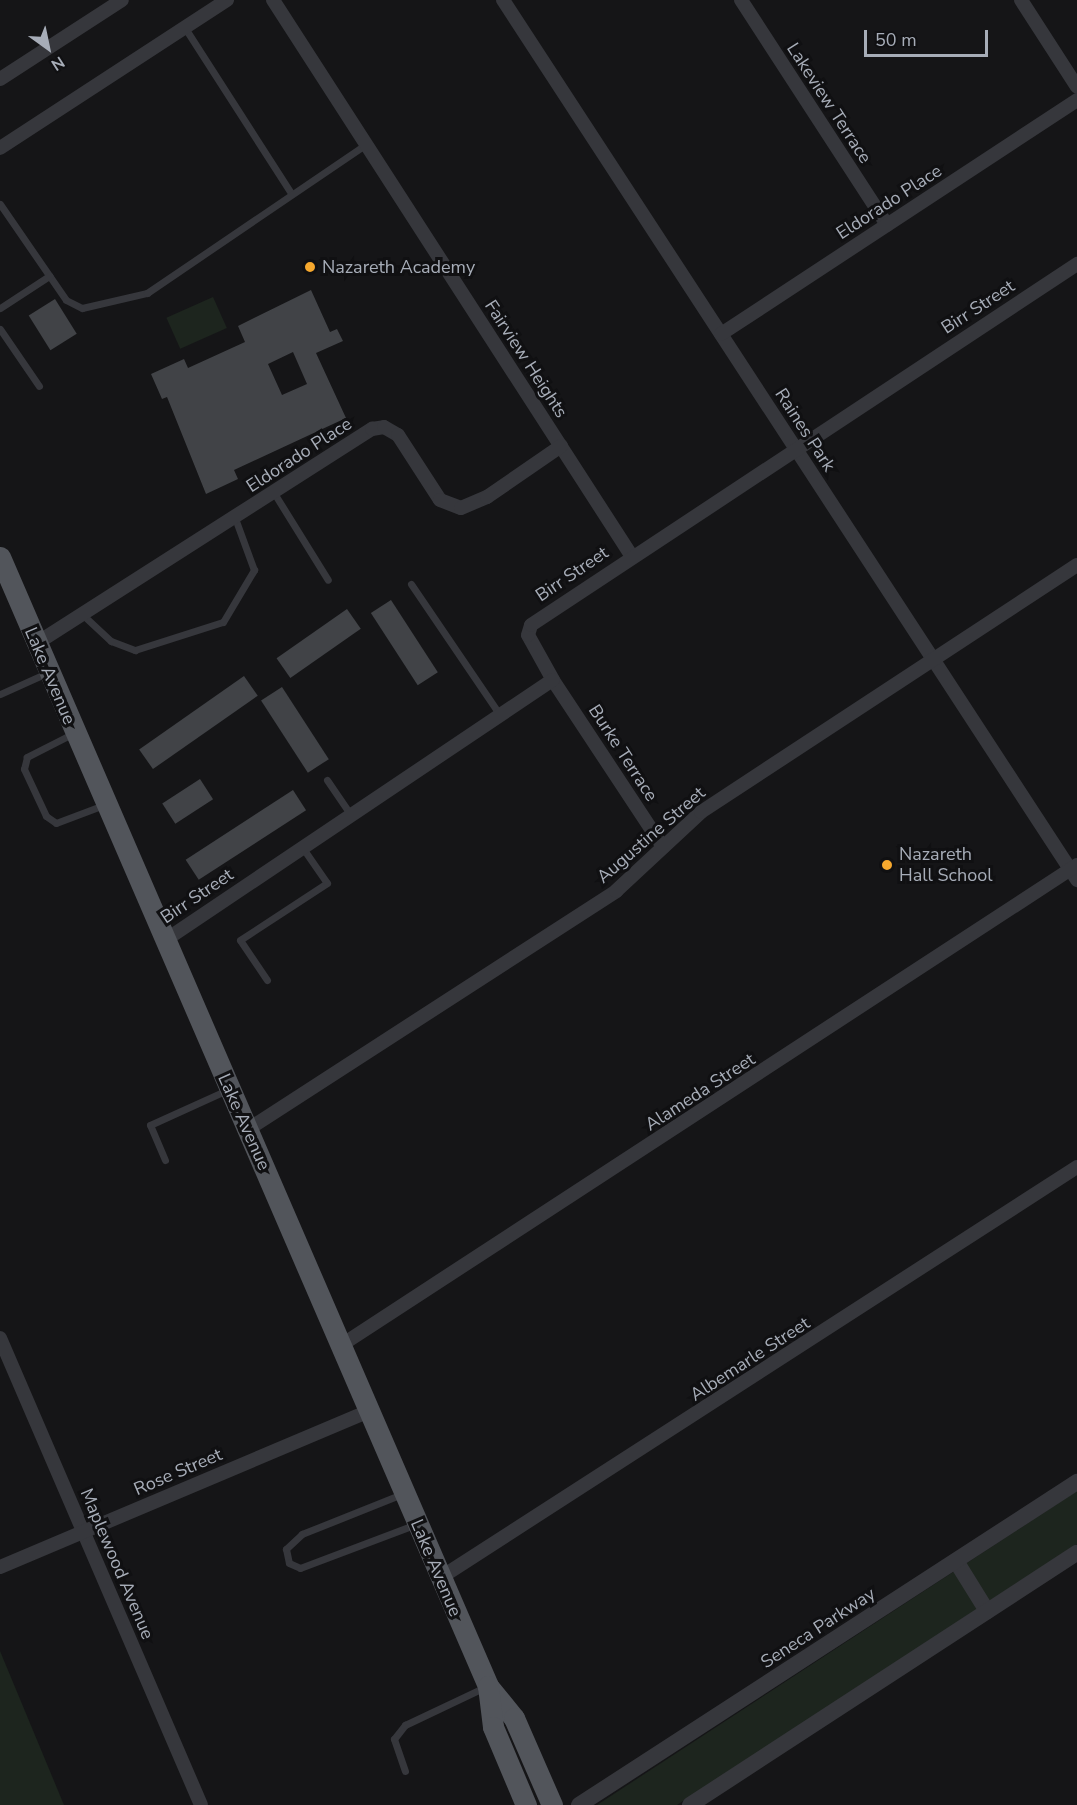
<!DOCTYPE html>
<html>
<head>
<meta charset="utf-8">
<style>
  body { margin:0 }
  #map { position:relative; width:1077px; height:1805px; overflow:hidden; background:#151517; font-family:"Nunito Sans",sans-serif }
  div>[style] { position:absolute }
  .green>* { inset:0; background:#1d251e; transform-origin:0 0 }
  .building>* { inset:0; background:#414347; transform-origin:0 0 }
  .service>* { height:7px; margin:-3.5px; padding:0 3.5px; transform-origin:3.5px; border-radius:3.5px; background:#36373c }
  .minor>* { height:14px; margin:-7px; padding:0 7px; transform-origin:7px; border-radius:7px; background:#36373c }
  .tertiary>* { height:16px; margin:-8px; padding:0 8px; transform-origin:8px; border-radius:8px; background:#36373c }
  .primary>* { height:21px; margin:-10.5px; padding:0 10.5px; transform-origin:10.5px; border-radius:10.5px; background:#52555b }
  .dots>* { width:16px; height:16px; translate:-50% -50%; box-sizing:border-box; border:3px solid #101012; border-radius:50% }
  span { translate:-50% -50%; white-space:nowrap; text-align:center; line-height:1.15; -webkit-text-stroke:6px #101012; paint-order:stroke }
  .street-label { font-size:18px; color:#a7adb8 }
  .poi-label { font-size:18px; color:#a7adb8 }
  .left { translate:0 -50%; text-align:left }
  .north { position:absolute; left:18px; top:18px; width:60px; height:60px; -webkit-text-stroke:4px #101012; paint-order:stroke; rotate:147deg; font-size:16px; font-weight:700; line-height:24px; text-align:center; color:#a7adb8 }
  .north::after { content:''; display:block; margin:auto; width:21px; height:27px; background:#a7adb8; clip-path:polygon(50% 0,100% 100%,50% 72%,0 100%) }
  .scale { position:absolute; left:864px; top:30px; width:124px; height:27px; box-sizing:border-box; border:3px solid #a7adb8; border-top:0; padding-left:8px; font-size:18px; line-height:21px; white-space:nowrap; color:#a7adb8; -webkit-text-stroke:4px #101012; paint-order:stroke }
</style>
</head>
<body>
<div id="map">
  <div class="green">
    <i style="left:213px;top:297px;width:34px;height:51px;rotate:66deg"></i>
    <i style="clip-path:polygon(1077px 1491px,1077px 1544px,677px 1805px,597px 1805px)"></i>
    <i style="clip-path:polygon(0 1651px,64px 1805px,0 1805px)"></i>
  </div>
  <div class="building">
    <i style="clip-path:polygon(evenodd,311px 290px,330px 332px,337px 329px,343px 341px,316px 353px,346px 418px,234px 470px,238px 479px,206px 494px,167px 397px,162px 399px,151px 374px,184px 359px,188px 368px,245px 342px,238px 326px,311px 290px,293px 352px,307px 384px,282px 395px,268px 364px,293px 352px)"></i>
    <i style="left:55px;top:299px;width:41px;height:31px;rotate:58deg"></i>
    <i style="left:391px;top:600px;width:86px;height:24px;rotate:57deg"></i>
    <i style="left:347px;top:609px;width:24px;height:86px;rotate:55deg"></i>
    <i style="left:244px;top:676px;width:24px;height:128px;rotate:55deg"></i>
    <i style="left:282px;top:687px;width:86px;height:25px;rotate:57deg"></i>
    <i style="left:200px;top:779px;width:24px;height:45px;rotate:57deg"></i>
    <i style="left:293px;top:790px;width:24px;height:128px;rotate:57deg"></i>
  </div>
  <div class="service">
    <i style="left:185px;top:28px;width:196px;rotate:57.3deg"></i>
    <i style="left:0;top:204px;width:116px;rotate:55.5deg"></i>
    <i style="left:66px;top:300px;width:18px;rotate:27deg"></i>
    <i style="left:82px;top:308px;width:67px;rotate:-13deg"></i>
    <i style="left:147px;top:293px;width:265px;rotate:-34.2deg"></i>
    <i style="left:0;top:308px;width:59px;rotate:-33.1deg"></i>
    <i style="left:0;top:329px;width:69px;rotate:55.6deg"></i>
    <i style="left:274px;top:493px;width:102px;rotate:58.2deg"></i>
    <i style="left:411px;top:584px;width:158px;rotate:55.8deg"></i>
    <i style="left:84px;top:616px;width:37px;rotate:43deg"></i>
    <i style="left:111px;top:641px;width:26px;rotate:21deg"></i>
    <i style="left:135px;top:650px;width:92px;rotate:-17.7deg"></i>
    <i style="left:223px;top:622px;width:61px;rotate:-59.2deg"></i>
    <i style="left:254px;top:570px;width:55px;rotate:-110.1deg"></i>
    <i style="left:0;top:694px;width:51px;rotate:-24.1deg"></i>
    <i style="left:72px;top:734px;width:51px;rotate:152.9deg"></i>
    <i style="left:27px;top:757px;width:12px;rotate:104deg"></i>
    <i style="left:24px;top:769px;width:52px;rotate:64.9deg"></i>
    <i style="left:46px;top:816px;width:12px;rotate:35deg"></i>
    <i style="left:56px;top:823px;width:51px;rotate:-20.6deg"></i>
    <i style="left:327px;top:780px;width:42px;rotate:55.6deg"></i>
    <i style="left:267px;top:980px;width:48px;rotate:-124deg"></i>
    <i style="left:240px;top:940px;width:104px;rotate:-33.2deg"></i>
    <i style="left:327px;top:883px;width:44px;rotate:-124.8deg"></i>
    <i style="left:165px;top:1160px;width:38px;rotate:-113deg"></i>
    <i style="left:150px;top:1125px;width:85px;rotate:-24.4deg"></i>
    <i style="left:402px;top:1494px;width:108px;rotate:158.2deg"></i>
    <i style="left:302px;top:1534px;width:22px;rotate:137deg"></i>
    <i style="left:286px;top:1549px;width:14px;rotate:78deg"></i>
    <i style="left:289px;top:1563px;width:12px;rotate:24deg"></i>
    <i style="left:300px;top:1568px;width:122px;rotate:-20.7deg"></i>
    <i style="left:405px;top:1771px;width:34px;rotate:-109deg"></i>
    <i style="left:394px;top:1739px;width:18px;rotate:-52deg"></i>
    <i style="left:405px;top:1725px;width:89px;rotate:-25.4deg"></i>
  </div>
  <div class="minor">
    <i style="left:273px;top:0;width:660px;rotate:57.18deg"></i>
    <i style="left:503px;top:0;width:1051px;rotate:56.88deg"></i>
    <i style="left:741px;top:0;width:268px;rotate:57deg"></i>
    <i style="left:1021px;top:0;width:103px;rotate:57.2deg"></i>
    <i style="left:0;top:79px;width:145px;rotate:-32.9deg"></i>
    <i style="left:0;top:148px;width:271px;rotate:-33.1deg"></i>
    <i style="left:721px;top:334px;width:426px;rotate:-33.3deg"></i>
    <i style="left:37px;top:643px;width:398px;rotate:-32.6deg"></i>
    <i style="left:372px;top:429px;width:12px;rotate:-9deg"></i>
    <i style="left:384px;top:427px;width:16px;rotate:30deg"></i>
    <i style="left:398px;top:435px;width:77px;rotate:57.1deg"></i>
    <i style="left:440px;top:500px;width:22px;rotate:21deg"></i>
    <i style="left:461px;top:508px;width:28px;rotate:-23deg"></i>
    <i style="left:487px;top:497px;width:90px;rotate:-34.6deg"></i>
    <i style="left:663px;top:847px;width:200px;rotate:-123.4deg"></i>
    <i style="left:553px;top:680px;width:51px;rotate:-119.1deg"></i>
    <i style="left:528px;top:635px;width:10px;rotate:-73deg"></i>
    <i style="left:531px;top:625px;width:655px;rotate:-33.47deg"></i>
    <i style="left:164px;top:941px;width:468px;rotate:-33.9deg"></i>
    <i style="left:247px;top:1130px;width:440px;rotate:-32.9deg"></i>
    <i style="left:616px;top:891px;width:116px;rotate:-42.9deg"></i>
    <i style="left:701px;top:812px;width:450px;rotate:-33.3deg"></i>
    <i style="left:0;top:1338px;width:508px;rotate:66.71deg"></i>
    <i style="left:340px;top:1346px;width:880px;rotate:-33.13deg"></i>
    <i style="left:0;top:1567px;width:402px;rotate:-22.9deg"></i>
    <i style="left:440px;top:1578px;width:758px;rotate:-32.83deg"></i>
  </div>
  <div class="tertiary">
    <i style="left:956px;top:1561px;width:59px;rotate:58.2deg"></i>
    <i style="left:579px;top:1805px;width:594px;rotate:-32.97deg"></i>
    <i style="left:690px;top:1805px;width:462px;rotate:-33.1deg"></i>
  </div>
  <div class="primary">
    <i style="left:0;top:557px;width:1230px;rotate:66.62deg"></i>
    <i style="left:488px;top:1686px;width:41px;rotate:50.9deg"></i>
    <i style="left:514px;top:1718px;width:95px;rotate:66.4deg"></i>
    <i style="left:488px;top:1686px;width:41px;rotate:83deg"></i>
    <i style="left:493px;top:1727px;width:85px;rotate:67.1deg"></i>
  </div>
  <div class="dots">
    <i style="left:310px;top:267px;background:#f6a82e"></i>
    <i style="left:887px;top:865px;background:#f6a82e"></i>
  </div>
  <div class="street-label">
    <span style="left:829px;top:103px;rotate:57deg">Lakeview Terrace</span>
    <span style="left:889px;top:202px;rotate:-33deg">Eldorado Place</span>
    <span style="left:978px;top:307px;rotate:-33deg">Birr Street</span>
    <span style="left:526px;top:359px;rotate:57deg">Fairview Heights</span>
    <span style="left:805px;top:430px;rotate:57deg">Raines Park</span>
    <span style="left:299px;top:455px;rotate:-33deg">Eldorado Place</span>
    <span style="left:572px;top:574px;rotate:-34deg">Birr Street</span>
    <span style="left:50px;top:676px;rotate:67deg">Lake Avenue</span>
    <span style="left:623px;top:753px;rotate:57deg">Burke Terrace</span>
    <span style="left:651px;top:835px;rotate:-41deg">Augustine Street</span>
    <span style="left:197px;top:896px;rotate:-34deg">Birr Street</span>
    <span style="left:700px;top:1092px;rotate:-33deg">Alameda Street</span>
    <span style="left:244px;top:1122px;rotate:66deg">Lake Avenue</span>
    <span style="left:750px;top:1359px;rotate:-33deg">Albemarle Street</span>
    <span style="left:178px;top:1472px;rotate:-23deg">Rose Street</span>
    <span style="left:117px;top:1564px;rotate:67deg">Maplewood Avenue</span>
    <span style="left:436px;top:1568px;rotate:67deg">Lake Avenue</span>
    <span style="left:818px;top:1628px;rotate:-33deg">Seneca Parkway</span>
  </div>
  <div class="poi-label">
    <span class="left" style="left:322px;top:267px">Nazareth Academy</span>
    <span class="left" style="left:899px;top:865px">Nazareth<br>Hall School</span>
  </div>
  <div class="north">N</div>
  <div class="scale">50 m</div>
</div>
</body>
</html>
